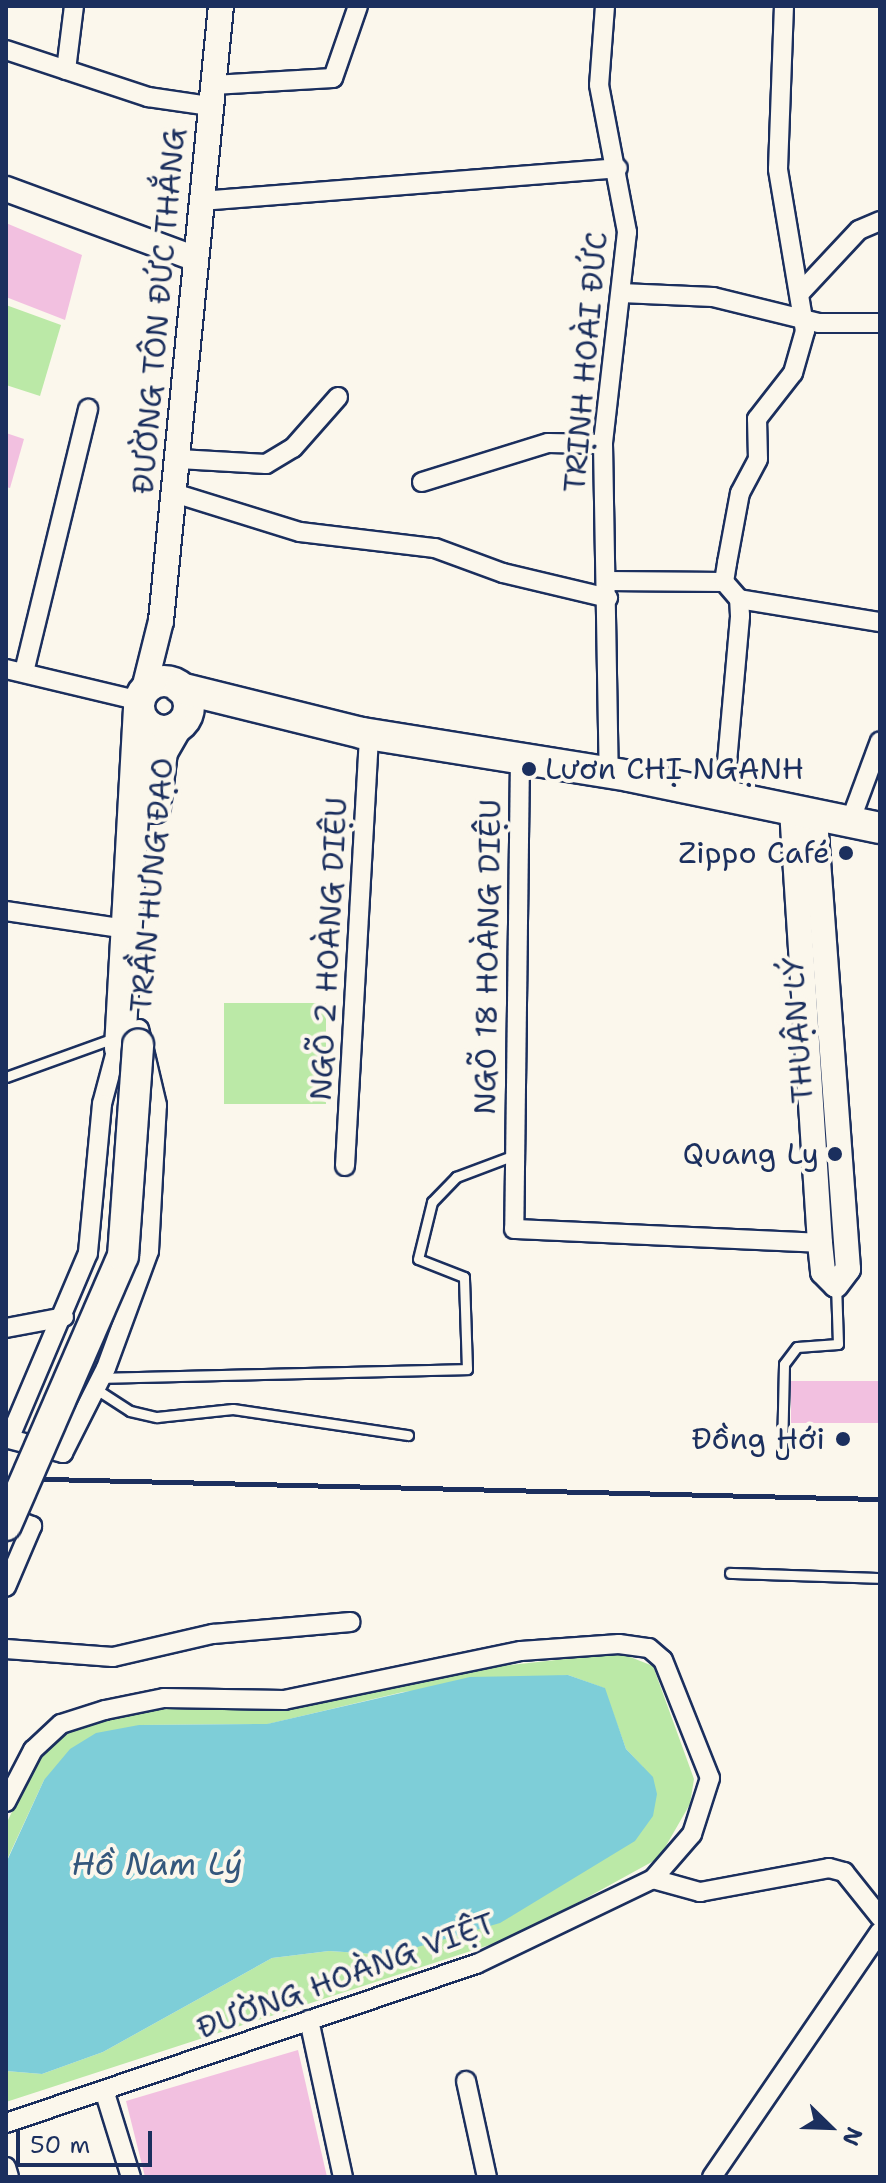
<!DOCTYPE html>
<html>
<head>
<meta charset="utf-8">
<style>
  body { margin:0 }
  #map { position:relative; width:886px; height:2183px; overflow:hidden; background:#fbf7ec; font-family:"Shantell Sans",sans-serif }
  div>[style] { position:absolute }
  .green>* { inset:0; background:#bbe9a7; transform-origin:0 0 }
  .water>* { inset:0; background:#7eced8 }
  .building>* { inset:0; background:#f2c0e0; transform-origin:0 0 }
  .roads { filter:drop-shadow(2px 0 #1b2f5e) drop-shadow(-2px 0 #1b2f5e) drop-shadow(0 2px #1b2f5e) drop-shadow(0 -2px #1b2f5e) }
  .service>* { height:9px; margin:-4.5px; padding:0 4.5px; transform-origin:4.5px; border-radius:4.5px; background:#fbf7ec }
  .minor>* { height:18px; margin:-9px; padding:0 9px; transform-origin:9px; border-radius:9px; background:#fbf7ec }
  .tertiary>* { height:24px; margin:-12px; padding:0 12px; transform-origin:12px; border-radius:12px; background:#fbf7ec }
  .primary>* { height:30px; margin:-15px; padding:0 15px; transform-origin:15px; border-radius:15px; background:#fbf7ec }
  .primary>.ring { margin:-15px; padding:0; box-sizing:content-box; background:none; border:30px solid #fbf7ec; border-radius:50% }
  .rail>* { height:5px; margin:-2.5px; padding:0 2.5px; transform-origin:2.5px; border-radius:2.5px; background:#1b2f5e }
  .bridges { filter:drop-shadow(2px 0 #1b2f5e) drop-shadow(-2px 0 #1b2f5e) drop-shadow(0 2px #1b2f5e) drop-shadow(0 -2px #1b2f5e) }
  .primary-bridge>* { height:30px; margin:-15px; padding:0 15px; transform-origin:15px; border-radius:15px; background:#fbf7ec }
  .dots>* { width:22px; height:22px; translate:-50% -50%; box-sizing:border-box; border:4px solid #fbf7ec; border-radius:50% }
  span { translate:-50% -50%; white-space:nowrap; text-align:center; line-height:1.15; -webkit-text-stroke:8px #fbf7ec; paint-order:stroke }
  .street-label { font-size:30px; color:#1b2f5e }
  .poi-label { font-size:30px; color:#1b2f5e }
  .left { translate:0 -50%; text-align:left }
  .right { translate:-100% -50%; text-align:right }
  .water-label { font-size:32px; color:#34577c; font-style:italic }
  .frame { position:absolute; inset:0; border:8px solid #1b2f5e; pointer-events:none }
  .north { position:absolute; left:790px; top:2087px; width:80px; height:80px; -webkit-text-stroke:6px #fbf7ec; paint-order:stroke; rotate:113deg; font-size:22px; font-weight:700; line-height:32px; text-align:center; color:#1b2f5e }
  .north::after { content:''; display:block; margin:auto; width:28px; height:36px; background:#1b2f5e; clip-path:polygon(50% 0,100% 100%,50% 72%,0 100%) }
  .scale { position:absolute; left:16px; top:2131px; width:136px; height:36px; box-sizing:border-box; border:4px solid #1b2f5e; border-top:0; padding-left:10px; font-size:24px; line-height:28px; white-space:nowrap; color:#1b2f5e; -webkit-text-stroke:6px #fbf7ec; paint-order:stroke }
</style>
</head>
<body>
<div id="map">
  <div class="green">
    <i style="clip-path:polygon(6px 305px,61px 325px,40px 396px,6px 385px)"></i>
    <i style="left:326px;top:1003px;width:101px;height:102px;rotate:90deg"></i>
    <i style="clip-path:polygon(620px 1653px,653px 1666px,694px 1779px,690px 1804px,659px 1858px,517px 1936px,6px 2102px,6px 2071px,42px 2074px,103px 2052px,272px 1958px,329px 1951px,390px 1955px,643px 1767px,626px 1749px,604px 1688px,568px 1675px,403px 1692px,268px 1724px,140px 1725px,44px 1780px,6px 1862px,6px 1824px,42px 1751px,59px 1734px,120px 1712px,303px 1701px,428px 1674px)"></i>
  </div>
  <div class="water">
    <i style="clip-path:polygon(470px 1677px,568px 1675px,605px 1688px,626px 1749px,653px 1777px,657px 1794px,653px 1816px,635px 1841px,500px 1923px,390px 1955px,329px 1951px,272px 1958px,103px 2052px,42px 2074px,6px 2071px,6px 1863px,44px 1780px,70px 1749px,96px 1733px,139px 1725px,267px 1724px)"></i>
  </div>
  <div class="building">
    <i style="clip-path:polygon(6px 223px,82px 255px,65px 320px,6px 297px)"></i>
    <i style="clip-path:polygon(6px 433px,24px 439px,10px 488px,6px 487px)"></i>
    <i style="left:880px;top:1381px;width:42px;height:89px;rotate:90deg"></i>
    <i style="clip-path:polygon(298px 2050px,327px 2177px,145px 2177px,126px 2101px)"></i>
  </div>
  <div class="roads">
    <div class="service">
      <i style="left:6px;top:1077px;width:118px;rotate:-19.8deg"></i>
      <i style="left:101px;top:1378px;width:366px;rotate:-1.4deg"></i>
      <i style="left:467px;top:1369px;width:92px;rotate:-91.9deg"></i>
      <i style="left:464px;top:1277px;width:49px;rotate:-158.6deg"></i>
      <i style="left:418px;top:1259px;width:59px;rotate:-76.2deg"></i>
      <i style="left:432px;top:1202px;width:35px;rotate:-46deg"></i>
      <i style="left:456px;top:1177px;width:60px;rotate:-20.6deg"></i>
      <i style="left:96px;top:1389px;width:40px;rotate:32.9deg"></i>
      <i style="left:130px;top:1411px;width:28px;rotate:13deg"></i>
      <i style="left:157px;top:1417px;width:76px;rotate:-6deg"></i>
      <i style="left:233px;top:1409px;width:177px;rotate:8.5deg"></i>
      <i style="left:782px;top:1453px;width:89px;rotate:-88.7deg"></i>
      <i style="left:784px;top:1364px;width:21px;rotate:-53deg"></i>
      <i style="left:797px;top:1347px;width:41px;rotate:-4.2deg"></i>
      <i style="left:838px;top:1344px;width:59px;rotate:-91.9deg"></i>
      <i style="left:730px;top:1573px;width:150px;rotate:1.9deg"></i>
    </div>
    <div class="minor">
      <i style="left:605px;top:6px;width:79px;rotate:94.3deg"></i>
      <i style="left:599px;top:85px;width:150px;rotate:79.2deg"></i>
      <i style="left:627px;top:232px;width:213px;rotate:96.5deg"></i>
      <i style="left:603px;top:444px;width:329px;rotate:89deg"></i>
      <i style="left:6px;top:50px;width:150px;rotate:18.3deg"></i>
      <i style="left:148px;top:97px;width:63px;rotate:8.3deg"></i>
      <i style="left:66px;top:70px;width:64px;rotate:-82.9deg"></i>
      <i style="left:213px;top:85px;width:120px;rotate:-3.3deg"></i>
      <i style="left:333px;top:78px;width:76px;rotate:-70.9deg"></i>
      <i style="left:200px;top:201px;width:419px;rotate:-4.5deg"></i>
      <i style="left:621px;top:293px;width:92px;rotate:2.5deg"></i>
      <i style="left:713px;top:297px;width:109px;rotate:13.8deg"></i>
      <i style="left:819px;top:323px;width:61px"></i>
      <i style="left:800px;top:293px;width:86px;rotate:-46.9deg"></i>
      <i style="left:859px;top:230px;width:23px;rotate:-23deg"></i>
      <i style="left:179px;top:459px;width:87px;rotate:3.3deg"></i>
      <i style="left:266px;top:464px;width:31px;rotate:-31deg"></i>
      <i style="left:293px;top:448px;width:68px;rotate:-48.6deg"></i>
      <i style="left:422px;top:482px;width:132px;rotate:-17.2deg"></i>
      <i style="left:548px;top:443px;width:55px;rotate:1deg"></i>
      <i style="left:174px;top:493px;width:132px;rotate:17.2deg"></i>
      <i style="left:300px;top:532px;width:136px;rotate:6.8deg"></i>
      <i style="left:435px;top:548px;width:72px;rotate:20.2deg"></i>
      <i style="left:503px;top:573px;width:108px;rotate:13.4deg"></i>
      <i style="left:607px;top:581px;width:117px;rotate:0.5deg"></i>
      <i style="left:739px;top:599px;width:143px;rotate:9.3deg"></i>
      <i style="left:6px;top:669px;width:138px;rotate:13.4deg"></i>
      <i style="left:24px;top:672px;width:271px;rotate:-76.3deg"></i>
      <i style="left:520px;top:759px;width:470px;rotate:90.7deg"></i>
      <i style="left:514px;top:1229px;width:306px;rotate:2.6deg"></i>
      <i style="left:724px;top:796px;width:181px;rotate:-84.9deg"></i>
      <i style="left:740px;top:616px;width:17px;rotate:-93deg"></i>
      <i style="left:739px;top:599px;width:23px;rotate:-131deg"></i>
      <i style="left:724px;top:582px;width:19px;rotate:-81deg"></i>
      <i style="left:727px;top:563px;width:71px;rotate:-79.5deg"></i>
      <i style="left:740px;top:493px;width:38px;rotate:-62deg"></i>
      <i style="left:758px;top:459px;width:40px;rotate:-91.4deg"></i>
      <i style="left:757px;top:419px;width:58px;rotate:-52deg"></i>
      <i style="left:793px;top:373px;width:44px;rotate:-74.1deg"></i>
      <i style="left:805px;top:331px;width:164px;rotate:-99.5deg"></i>
      <i style="left:778px;top:169px;width:163px;rotate:-87.9deg"></i>
      <i style="left:850px;top:822px;width:86px;rotate:-69.7deg"></i>
      <i style="left:6px;top:911px;width:122px;rotate:8.5deg"></i>
      <i style="left:119px;top:1040px;width:66px;rotate:104.9deg"></i>
      <i style="left:102px;top:1104px;width:150px;rotate:95.4deg"></i>
      <i style="left:88px;top:1253px;width:202px;rotate:113deg"></i>
      <i style="left:9px;top:1439px;width:56px;rotate:14.5deg"></i>
      <i style="left:63px;top:1453px;width:95px;rotate:-63.2deg"></i>
      <i style="left:106px;top:1368px;width:125px;rotate:-69.8deg"></i>
      <i style="left:149px;top:1251px;width:146px;rotate:-86.9deg"></i>
      <i style="left:157px;top:1105px;width:78px;rotate:-103.3deg"></i>
      <i style="left:345px;top:1166px;width:433px;rotate:-86.8deg"></i>
      <i style="left:6px;top:1328px;width:59px;rotate:-10.7deg"></i>
      <i style="left:6px;top:1516px;width:28px;rotate:21deg"></i>
      <i style="left:32px;top:1526px;width:66px;rotate:113.1deg"></i>
      <i style="left:6px;top:1649px;width:107px;rotate:4.3deg"></i>
      <i style="left:113px;top:1657px;width:103px;rotate:-13deg"></i>
      <i style="left:213px;top:1634px;width:138px;rotate:-5deg"></i>
      <i style="left:6px;top:1802px;width:59px;rotate:-62.6deg"></i>
      <i style="left:33px;top:1750px;width:38px;rotate:-43deg"></i>
      <i style="left:61px;top:1724px;width:46px;rotate:-17.7deg"></i>
      <i style="left:105px;top:1710px;width:60px;rotate:-11.5deg"></i>
      <i style="left:164px;top:1698px;width:120px;rotate:1deg"></i>
      <i style="left:284px;top:1700px;width:242px;rotate:-11.7deg"></i>
      <i style="left:521px;top:1651px;width:98px;rotate:-4.1deg"></i>
      <i style="left:619px;top:1644px;width:30px;rotate:8deg"></i>
      <i style="left:649px;top:1648px;width:18px;rotate:41deg"></i>
      <i style="left:663px;top:1660px;width:127px;rotate:68.3deg"></i>
      <i style="left:710px;top:1778px;width:59px;rotate:107.8deg"></i>
      <i style="left:692px;top:1834px;width:60px;rotate:130.9deg"></i>
      <i style="left:653px;top:1879px;width:196px;rotate:154.3deg"></i>
      <i style="left:476px;top:1964px;width:496px;rotate:161.3deg"></i>
      <i style="left:653px;top:1879px;width:49px;rotate:15.5deg"></i>
      <i style="left:700px;top:1892px;width:131px;rotate:-10.5deg"></i>
      <i style="left:829px;top:1868px;width:16px;rotate:15deg"></i>
      <i style="left:844px;top:1872px;width:58px;rotate:51.3deg"></i>
      <i style="left:309px;top:2020px;width:161px;rotate:77.8deg"></i>
      <i style="left:466px;top:2081px;width:98px;rotate:77.7deg"></i>
      <i style="left:104px;top:2090px;width:91px;rotate:72.8deg"></i>
      <i style="left:6px;top:2167px;width:10px;rotate:73deg"></i>
      <i style="left:712px;top:2177px;width:297px;rotate:-55.6deg"></i>
    </div>
    <div class="tertiary">
      <i style="left:6px;top:189px;width:200px;rotate:20.2deg"></i>
      <i style="left:143px;top:693px;width:74px;rotate:-76deg"></i>
      <i style="left:161px;top:621px;width:618px;rotate:-84.43deg"></i>
      <i style="left:792px;top:810px;width:434px;rotate:86.3deg"></i>
      <i style="left:820px;top:1243px;width:29px;rotate:84deg"></i>
      <i style="left:823px;top:1272px;width:18px;rotate:45deg"></i>
      <i style="left:836px;top:1285px;width:20px;rotate:-53deg"></i>
      <i style="left:848px;top:1269px;width:455px;rotate:-94.2deg"></i>
    </div>
    <div class="primary">
      <i class="ring" style="left:139px;top:681px;width:20px;height:20px"></i>
      <i style="left:180px;top:688px;width:187px;rotate:13.9deg"></i>
      <i style="left:362px;top:733px;width:270px;rotate:9.1deg"></i>
      <i style="left:629px;top:776px;width:256px;rotate:11.7deg"></i>
      <i style="left:155px;top:808px;width:56px;rotate:-82.9deg"></i>
      <i style="left:162px;top:752px;width:28px;rotate:-60deg"></i>
      <i style="left:120px;top:1048px;width:339px;rotate:-86.8deg"></i>
    </div>
  </div>
  <div class="rail">
    <i style="left:6px;top:1478px;width:874px;rotate:1.38deg"></i>
  </div>
  <div class="bridges">
    <div class="primary-bridge">
      <i style="left:6px;top:1525px;width:293px;rotate:-66.5deg"></i>
      <i style="left:123px;top:1256px;width:212px;rotate:-85.9deg"></i>
    </div>
  </div>
  <div class="dots">
    <i style="left:529px;top:769px;background:#1b2f5e"></i>
    <i style="left:846px;top:853px;background:#1b2f5e"></i>
    <i style="left:835px;top:1154px;background:#1b2f5e"></i>
    <i style="left:843px;top:1439px;background:#1b2f5e"></i>
  </div>
  <div class="street-label">
    <span style="left:159px;top:311px;rotate:-85deg">ĐƯỜNG TÔN ĐỨC THẮNG</span>
    <span style="left:586px;top:362px;rotate:-85deg">TRỊNH HOÀI ĐỨC</span>
    <span style="left:152px;top:885px;rotate:-85deg">TRẦN HƯNG ĐẠO</span>
    <span style="left:329px;top:949px;rotate:-87deg">NGÕ 2 HOÀNG DIỆU</span>
    <span style="left:488px;top:957px;rotate:-89deg">NGÕ 18 HOÀNG DIỆU</span>
    <span style="left:798px;top:1030px;rotate:-94deg">THUẬN LÝ</span>
    <span style="left:346px;top:1976px;rotate:-20deg">ĐƯỜNG HOÀNG VIỆT</span>
  </div>
  <div class="poi-label">
    <span class="left" style="left:545px;top:769px">Lươn CHỊ NGẠNH</span>
    <span class="right" style="left:830px;top:853px">Zippo Café</span>
    <span class="right" style="left:819px;top:1154px">Quang Ly</span>
    <span class="right" style="left:825px;top:1439px">Đồng Hới</span>
  </div>
  <div class="water-label">
    <span style="left:157px;top:1864px">Hồ Nam Lý</span>
  </div>
  <div class="frame"></div>
  <div class="north">N</div>
  <div class="scale">50 m</div>
</div>
</body>
</html>
